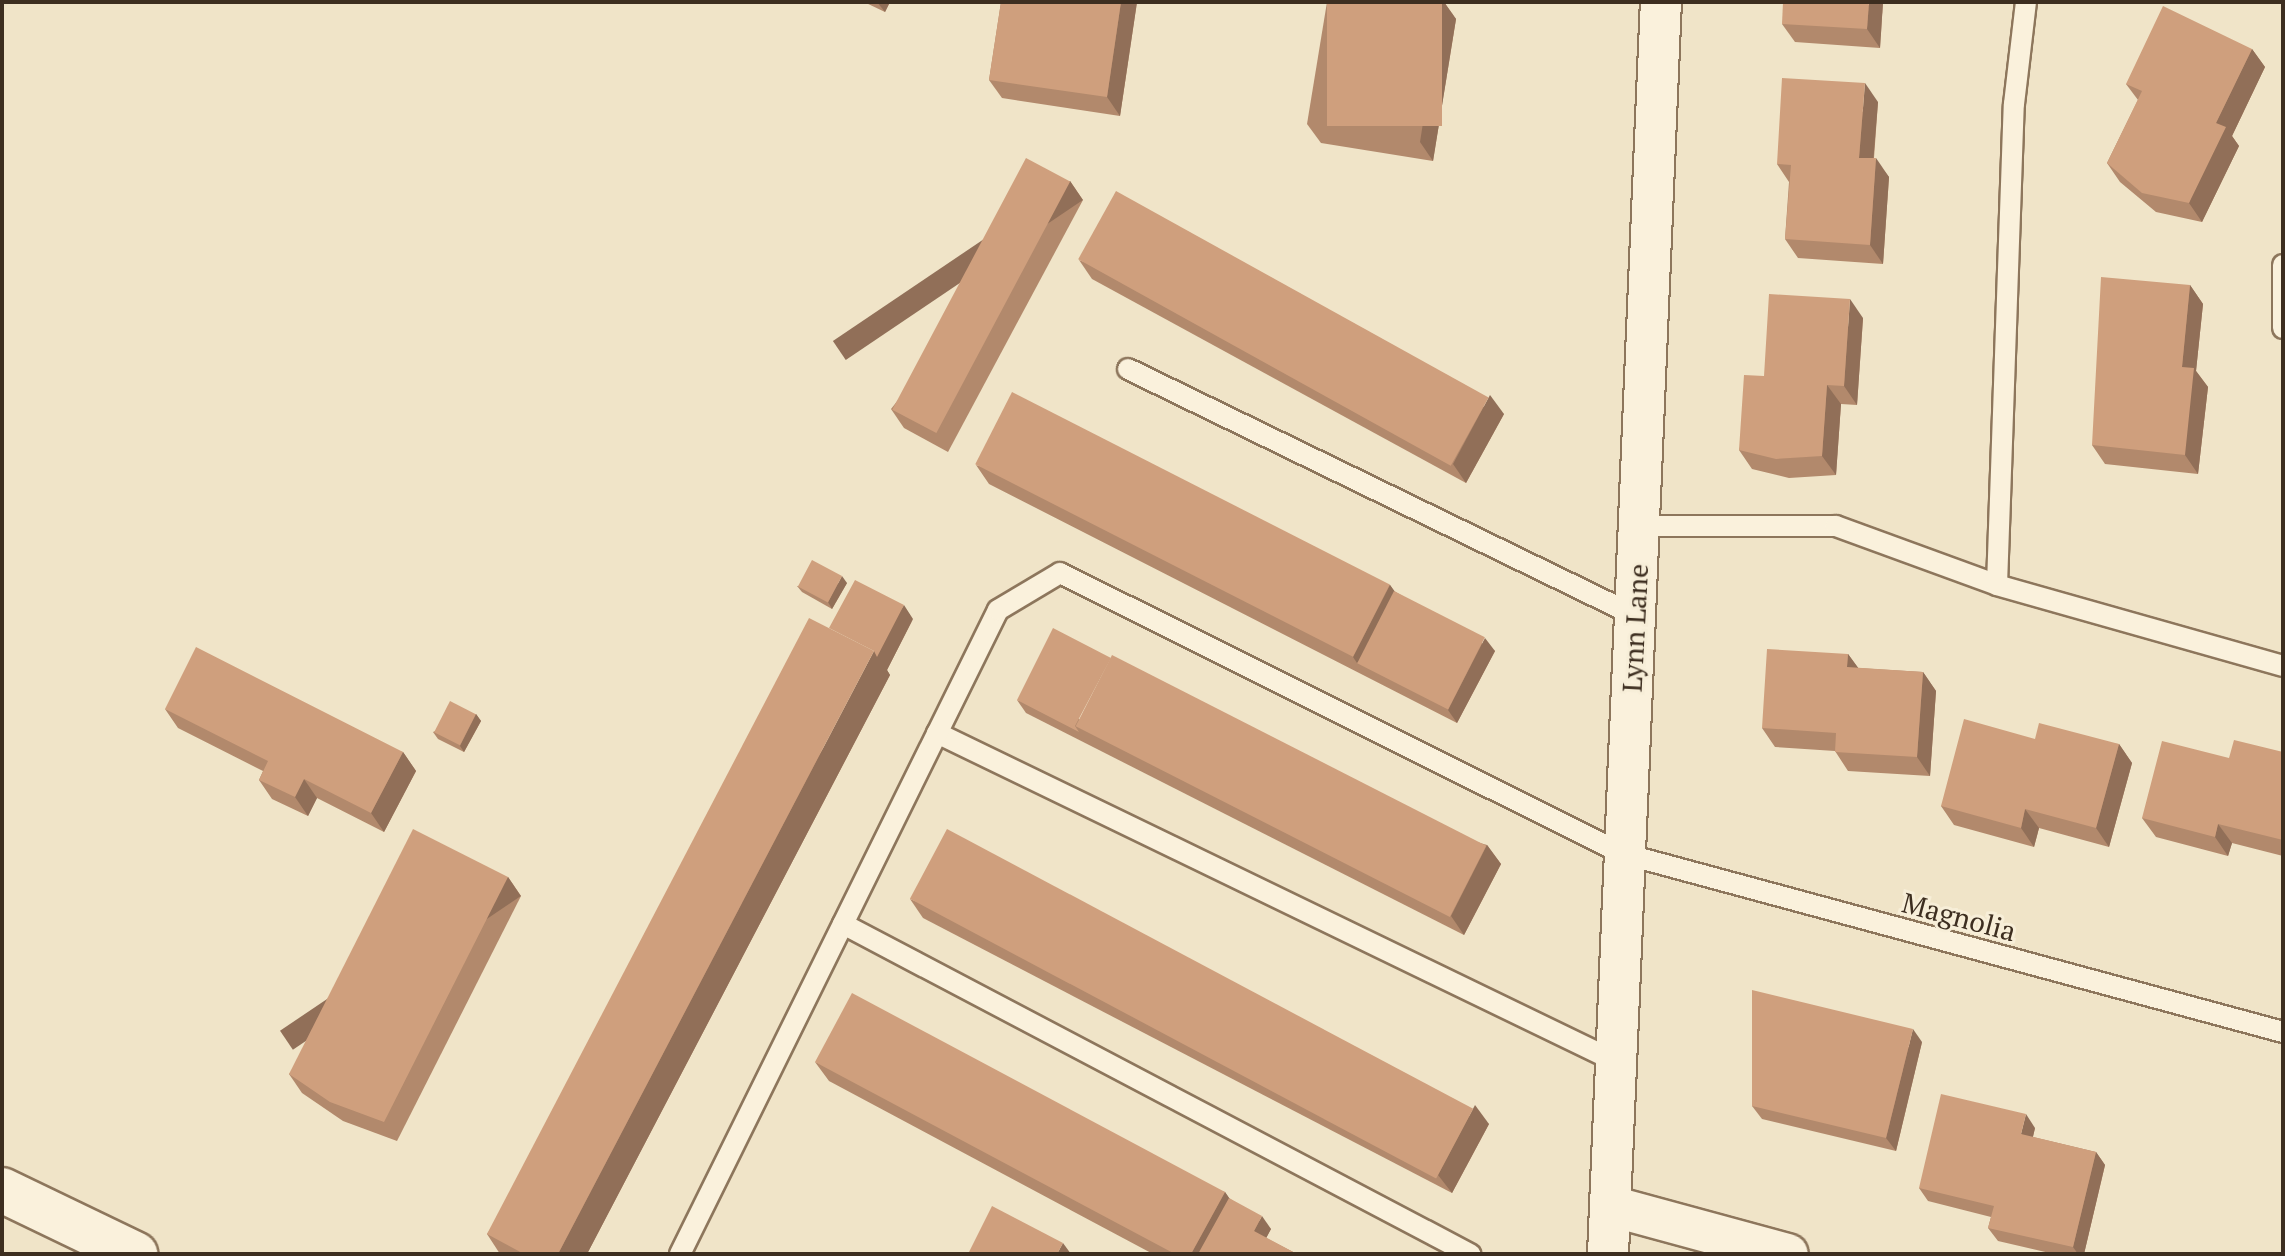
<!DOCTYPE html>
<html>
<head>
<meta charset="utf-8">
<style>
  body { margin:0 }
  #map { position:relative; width:2285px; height:1256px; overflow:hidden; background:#f0e4c8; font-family:"PT Serif",serif }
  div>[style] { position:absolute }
  .roads { filter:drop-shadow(2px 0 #8d765c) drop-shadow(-2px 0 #8d765c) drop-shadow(0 2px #8d765c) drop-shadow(0 -2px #8d765c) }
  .service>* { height:20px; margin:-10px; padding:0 10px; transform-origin:10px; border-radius:10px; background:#faf1dc }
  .minor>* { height:40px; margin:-20px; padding:0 20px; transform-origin:20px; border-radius:20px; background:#faf1dc }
  .secondary>* { height:44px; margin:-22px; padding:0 22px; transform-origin:22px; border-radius:22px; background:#faf1dc }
  .wall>* { inset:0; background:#b2896c }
  .shaded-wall>* { inset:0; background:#916f58; transform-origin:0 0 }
  .building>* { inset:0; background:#cf9f7d; transform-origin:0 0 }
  span { translate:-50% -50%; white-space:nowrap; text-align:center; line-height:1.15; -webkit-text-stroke:6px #f7eed8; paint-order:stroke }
  .street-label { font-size:28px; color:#3d2e20 }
  .frame { position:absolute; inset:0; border:4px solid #3d2e20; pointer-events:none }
</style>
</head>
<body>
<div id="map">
  <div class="roads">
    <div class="service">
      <i style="left:2283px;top:265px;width:63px;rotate:90deg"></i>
      <i style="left:1128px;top:369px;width:565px;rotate:25.93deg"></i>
      <i style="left:1640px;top:526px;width:196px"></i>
      <i style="left:1836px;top:526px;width:171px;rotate:20.1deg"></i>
      <i style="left:1997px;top:585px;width:297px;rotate:15.8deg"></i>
      <i style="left:1997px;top:585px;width:481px;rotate:-88deg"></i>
      <i style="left:2014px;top:104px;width:103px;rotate:-83.3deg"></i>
      <i style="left:937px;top:733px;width:753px;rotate:25.82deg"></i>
      <i style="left:843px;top:924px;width:709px;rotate:27.76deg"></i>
      <i style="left:680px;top:1254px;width:718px;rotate:-63.72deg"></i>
      <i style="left:998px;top:610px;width:72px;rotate:-30.8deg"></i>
      <i style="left:1060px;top:573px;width:627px;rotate:26.52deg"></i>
      <i style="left:1621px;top:853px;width:686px;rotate:15.13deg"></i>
    </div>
    <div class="minor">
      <i style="left:1611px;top:1206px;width:183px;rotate:15.2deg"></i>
      <i style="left:1608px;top:1254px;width:1253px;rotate:-87.58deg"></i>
    </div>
    <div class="secondary">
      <i style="left:2px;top:1190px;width:148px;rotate:25.7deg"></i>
    </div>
  </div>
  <div class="wall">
    <i style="clip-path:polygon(864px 2px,890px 2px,885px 12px)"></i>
    <i style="clip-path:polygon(1001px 2px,1137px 2px,1120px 116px,1002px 98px,989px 80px)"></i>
    <i style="clip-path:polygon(1327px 2px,1444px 2px,1456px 19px,1433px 161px,1321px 143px,1307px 124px)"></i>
    <i style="clip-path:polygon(1883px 2px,1880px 48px,1795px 42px,1782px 24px)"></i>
    <i style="clip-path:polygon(2252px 49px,2265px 67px,2232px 136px,2239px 146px,2202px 222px,2156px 212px,2120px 182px,2107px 163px,2138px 100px,2126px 84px)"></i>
    <i style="clip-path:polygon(1878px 102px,1874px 158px,1889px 177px,1883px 264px,1798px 258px,1785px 239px,1789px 182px,1777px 164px)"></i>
    <i style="clip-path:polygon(1070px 181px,1083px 200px,948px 452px,904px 428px,891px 409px)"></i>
    <i style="clip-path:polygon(1079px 260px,1504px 414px,1466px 483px,1092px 279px)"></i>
    <i style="clip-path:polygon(2190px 285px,2203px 304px,2196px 371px,2208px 387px,2198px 474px,2105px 464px,2092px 445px)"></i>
    <i style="clip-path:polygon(1863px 318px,1857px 405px,1841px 404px,1836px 475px,1789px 478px,1752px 469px,1739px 450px,1764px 376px)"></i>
    <i style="clip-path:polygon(976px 465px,1390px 585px,1394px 591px,1495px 651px,1457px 723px,989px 484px)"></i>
    <i style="clip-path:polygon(847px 583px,832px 609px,802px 592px,797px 586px)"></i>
    <i style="clip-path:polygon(913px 619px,887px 670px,890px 675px,587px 1254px,500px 1254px,487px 1234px)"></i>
    <i style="clip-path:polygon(1848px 654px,1858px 668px,1923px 672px,1936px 691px,1930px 776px,1848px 771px,1835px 751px,1775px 747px,1762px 728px)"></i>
    <i style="clip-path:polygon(1017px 700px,1487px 845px,1501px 864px,1464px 935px,1026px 713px)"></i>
    <i style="clip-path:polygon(165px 709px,403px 752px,416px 771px,384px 832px,317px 798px,308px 816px,272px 799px,259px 780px,263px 771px,178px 728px)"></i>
    <i style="clip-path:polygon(476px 714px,481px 721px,464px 752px,438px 739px,433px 732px)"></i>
    <i style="clip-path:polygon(2035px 739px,2119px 744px,2132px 763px,2109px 847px,2039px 828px,2034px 847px,1954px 825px,1941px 806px)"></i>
    <i style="clip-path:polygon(2283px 752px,2283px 856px,2232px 843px,2228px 856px,2156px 837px,2142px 818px,2229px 758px)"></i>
    <i style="clip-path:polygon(508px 877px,521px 896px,397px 1141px,343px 1121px,302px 1093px,289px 1074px)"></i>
    <i style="clip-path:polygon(910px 899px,1489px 1124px,1452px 1193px,923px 918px)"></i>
    <i style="clip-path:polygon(1922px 1042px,1896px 1151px,1762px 1119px,1752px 1106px)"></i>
    <i style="clip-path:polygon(815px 1062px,1225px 1192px,1229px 1198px,1271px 1229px,1266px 1238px,1297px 1254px,1153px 1254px,829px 1081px)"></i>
    <i style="clip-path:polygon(2035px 1128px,2033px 1137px,2096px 1152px,2105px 1165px,2084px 1254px,2054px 1254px,1998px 1241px,1988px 1228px,1991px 1217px,1928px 1201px,1919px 1188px)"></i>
  </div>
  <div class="shaded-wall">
    <i style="clip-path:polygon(877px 2px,890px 2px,885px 12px)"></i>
    <i style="clip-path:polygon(1121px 2px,1137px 2px,1120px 116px,1107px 97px)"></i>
    <i style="clip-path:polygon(1442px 2px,1444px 2px,1456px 19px,1433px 161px,1420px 142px)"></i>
    <i style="clip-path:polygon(1869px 2px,1883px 2px,1880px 48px,1867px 29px)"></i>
    <i style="clip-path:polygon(2252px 49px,2265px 67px,2232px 136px,2239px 146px,2202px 222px,2189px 203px,2216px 123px)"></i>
    <i style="clip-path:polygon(1865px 83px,1878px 102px,1872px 176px,1859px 158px)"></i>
    <i style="clip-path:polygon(1876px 158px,1889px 177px,1883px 264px,1870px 245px)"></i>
    <i style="left:1070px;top:181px;width:23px;height:286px;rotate:56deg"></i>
    <i style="clip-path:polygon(2190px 285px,2203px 304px,2196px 371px,2208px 387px,2198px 474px,2185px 455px,2182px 367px)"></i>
    <i style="clip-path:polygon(1850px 299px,1863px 318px,1857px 405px,1844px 386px)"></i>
    <i style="clip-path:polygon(1827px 385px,1841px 404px,1836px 475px,1822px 456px)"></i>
    <i style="clip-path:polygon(1490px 395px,1504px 414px,1466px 483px,1453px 464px)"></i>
    <i style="clip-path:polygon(842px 576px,847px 583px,832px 609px,828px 602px)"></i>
    <i style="clip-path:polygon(1390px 585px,1404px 604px,1357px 663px,1353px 657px)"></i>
    <i style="clip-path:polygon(904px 605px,913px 619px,887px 670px,890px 675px,587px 1254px,558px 1254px,874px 651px)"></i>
    <i style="clip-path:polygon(1485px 638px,1495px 651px,1457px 723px,1448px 710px)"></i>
    <i style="clip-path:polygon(1848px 654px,1862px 673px,1847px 667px)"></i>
    <i style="clip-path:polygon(1923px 672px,1936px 691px,1930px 776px,1917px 757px)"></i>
    <i style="clip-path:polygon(476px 714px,481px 721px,464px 752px,460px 746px)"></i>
    <i style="clip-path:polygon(2119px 744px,2132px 763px,2109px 847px,2096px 828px)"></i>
    <i style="clip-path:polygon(403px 752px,416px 771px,384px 832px,371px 813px)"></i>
    <i style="clip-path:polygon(304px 779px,317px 798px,308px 816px,295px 797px)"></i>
    <i style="clip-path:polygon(2025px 809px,2039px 828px,2034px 847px,2021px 828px)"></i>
    <i style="clip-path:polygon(2218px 824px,2232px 843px,2228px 856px,2215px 837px)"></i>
    <i style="clip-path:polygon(1487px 845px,1501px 864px,1464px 935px,1451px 916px)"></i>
    <i style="left:508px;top:877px;width:23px;height:275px;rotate:56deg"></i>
    <i style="clip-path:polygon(1913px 1029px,1922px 1042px,1896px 1151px,1886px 1138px)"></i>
    <i style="clip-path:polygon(1475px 1105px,1489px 1124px,1452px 1193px,1438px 1175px)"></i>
    <i style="clip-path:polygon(2026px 1114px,2035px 1128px,2030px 1148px,2021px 1134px)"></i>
    <i style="clip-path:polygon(2096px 1152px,2105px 1165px,2084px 1254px,2078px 1254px,2073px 1247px)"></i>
    <i style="clip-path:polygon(1225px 1192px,1238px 1211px,1215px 1254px,1191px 1254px)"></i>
    <i style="clip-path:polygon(1262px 1216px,1271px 1229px,1263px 1244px,1254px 1231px)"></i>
    <i style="clip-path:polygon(1063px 1243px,1071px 1254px,1057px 1254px)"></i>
  </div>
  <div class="building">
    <i style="clip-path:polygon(1001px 2px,1121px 2px,1107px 97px,989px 80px)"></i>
    <i style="left:1327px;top:2px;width:115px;height:124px"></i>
    <i style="clip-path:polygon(1783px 2px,1869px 2px,1867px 29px,1782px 24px)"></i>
    <i style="clip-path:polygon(2163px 6px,2252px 49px,2216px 123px,2226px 127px,2189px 203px,2142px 193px,2107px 163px,2142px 91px,2126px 84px)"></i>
    <i style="clip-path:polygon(1782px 78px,1865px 83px,1859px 158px,1876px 158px,1870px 245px,1785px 239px,1791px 165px,1777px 164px)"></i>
    <i style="left:1026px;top:158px;width:50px;height:285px;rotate:28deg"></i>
    <i style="left:1116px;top:191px;width:426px;height:78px;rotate:29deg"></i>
    <i style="clip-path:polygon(2101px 277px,2190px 285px,2182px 367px,2194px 368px,2185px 455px,2092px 445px)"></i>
    <i style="clip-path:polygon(1769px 294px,1850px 299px,1844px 386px,1827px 385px,1822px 456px,1776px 459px,1739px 450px,1744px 375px,1764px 376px)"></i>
    <i style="left:1012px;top:392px;width:424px;height:81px;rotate:27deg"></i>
    <i style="left:812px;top:560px;width:34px;height:30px;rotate:28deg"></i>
    <i style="clip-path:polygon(855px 580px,904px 605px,877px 657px,874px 651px,829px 628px)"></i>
    <i style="left:1394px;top:591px;width:102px;height:81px;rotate:27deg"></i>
    <i style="clip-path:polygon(809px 618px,874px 651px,558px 1254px,524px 1254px,487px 1234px)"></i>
    <i style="clip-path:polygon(1053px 628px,1111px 658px,1075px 726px,1079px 732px,1017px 700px)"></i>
    <i style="clip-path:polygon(196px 647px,403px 752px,371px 813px,304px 779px,295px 797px,259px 780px,268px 761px,165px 709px)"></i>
    <i style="clip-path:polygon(1767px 649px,1848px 654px,1847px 667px,1923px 672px,1917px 757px,1835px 752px,1836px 733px,1762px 728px)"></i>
    <i style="left:1112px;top:655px;width:420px;height:80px;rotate:27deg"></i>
    <i style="left:450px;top:701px;width:29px;height:35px;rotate:27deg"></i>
    <i style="clip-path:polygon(1964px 719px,2035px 739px,2039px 723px,2119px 744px,2096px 828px,2025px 809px,2021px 828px,1941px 806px)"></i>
    <i style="clip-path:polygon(2234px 740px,2283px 752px,2283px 840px,2218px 824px,2215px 837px,2142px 818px,2162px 741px,2229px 758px)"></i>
    <i style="clip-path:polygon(413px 829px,508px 877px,384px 1122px,330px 1102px,289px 1074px)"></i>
    <i style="left:947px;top:829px;width:596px;height:79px;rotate:28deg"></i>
    <i style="clip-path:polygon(1752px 990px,1913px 1029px,1886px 1138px,1752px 1106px)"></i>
    <i style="clip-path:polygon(852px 993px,1225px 1192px,1191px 1254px,1175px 1254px,815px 1062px)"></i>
    <i style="clip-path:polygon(1941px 1094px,2026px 1114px,2021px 1134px,2096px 1152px,2073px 1247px,1988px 1228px,1994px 1206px,1919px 1188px)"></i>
    <i style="clip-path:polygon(1229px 1198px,1262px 1216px,1254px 1231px,1297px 1254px,1198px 1254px)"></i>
    <i style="clip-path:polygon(992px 1206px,1063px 1243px,1057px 1254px,968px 1254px)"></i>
  </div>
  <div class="street-label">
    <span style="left:1635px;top:628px;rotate:-87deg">Lynn Lane</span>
    <span style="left:1959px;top:917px;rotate:15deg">Magnolia</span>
  </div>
  <div class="frame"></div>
</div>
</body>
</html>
